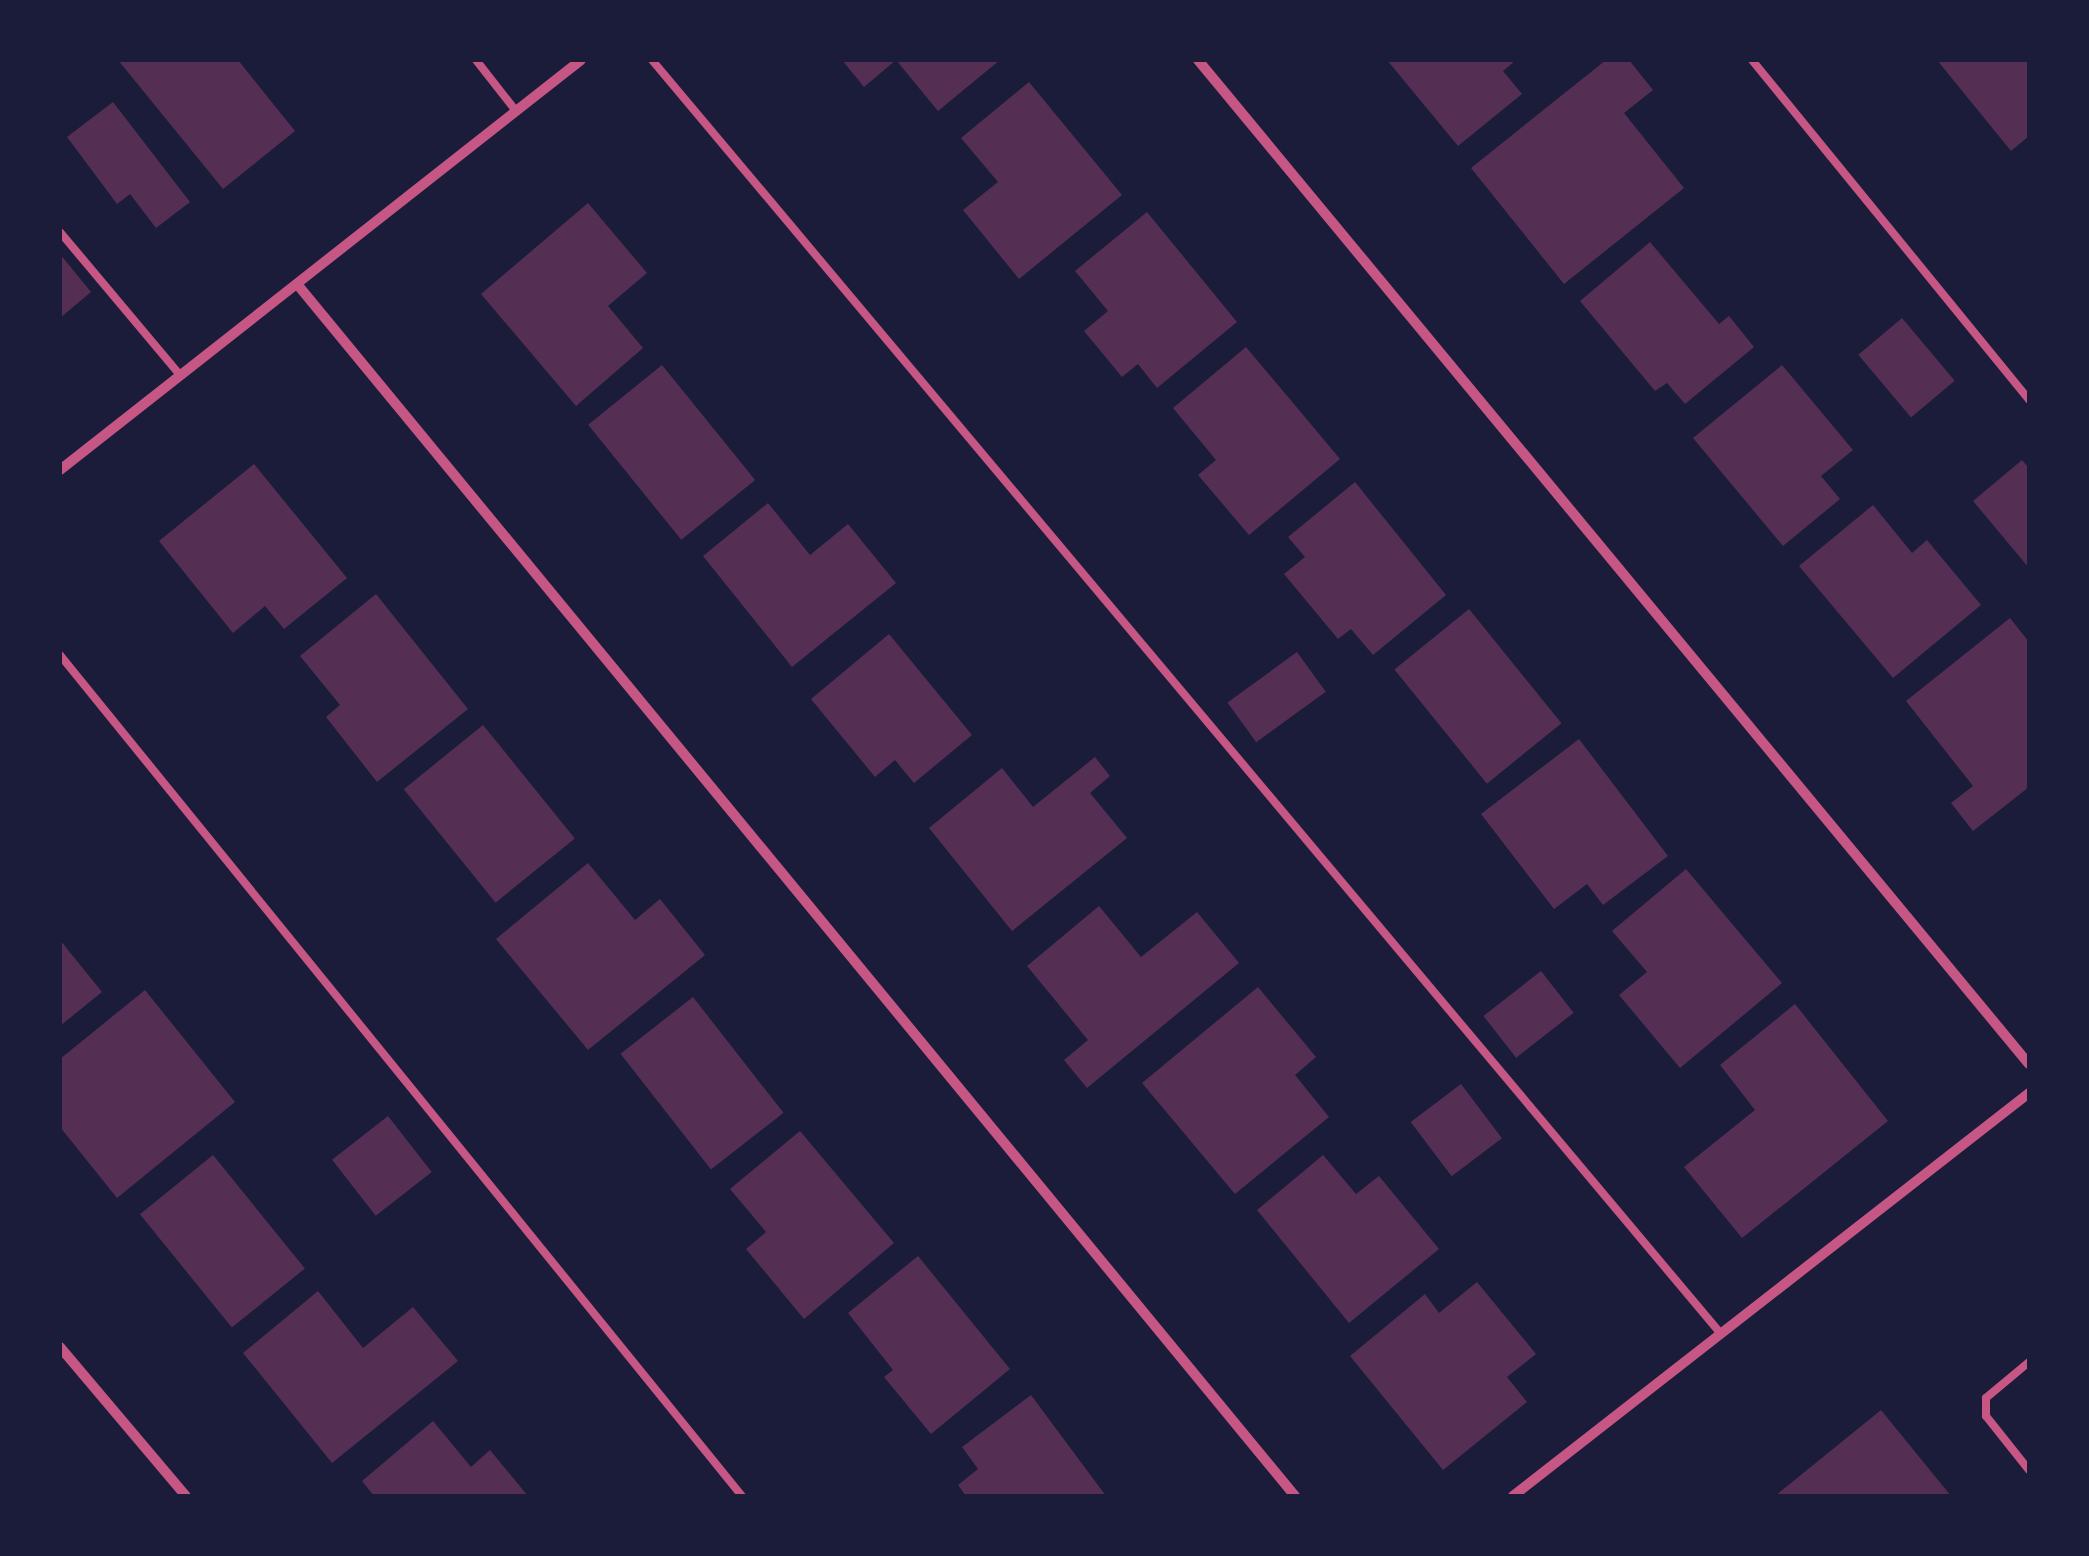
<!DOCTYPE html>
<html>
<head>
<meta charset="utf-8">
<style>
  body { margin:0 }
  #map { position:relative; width:2089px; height:1556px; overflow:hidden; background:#1b1b3a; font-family:"Times New Roman",serif }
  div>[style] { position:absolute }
  .building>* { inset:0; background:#542f53; transform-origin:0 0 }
  .service>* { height:8px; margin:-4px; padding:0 4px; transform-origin:4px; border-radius:4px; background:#c65784 }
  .minor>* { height:10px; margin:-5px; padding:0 5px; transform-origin:5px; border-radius:5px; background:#c65784 }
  span { translate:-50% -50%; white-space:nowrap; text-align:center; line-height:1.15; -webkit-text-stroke:10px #1b1b3a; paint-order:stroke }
  .frame { position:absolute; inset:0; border:62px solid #1b1b3a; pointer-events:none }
</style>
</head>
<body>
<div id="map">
  <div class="building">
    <i style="clip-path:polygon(118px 60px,238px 60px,295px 131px,223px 189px)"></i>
    <i style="clip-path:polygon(842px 60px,1000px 60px,938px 111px,896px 60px,864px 87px)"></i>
    <i style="clip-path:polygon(1387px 60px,1516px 60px,1503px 71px,1522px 94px,1458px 146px)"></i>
    <i style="clip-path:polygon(1606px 60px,1629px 60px,1653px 90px,1624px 113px,1684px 188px,1564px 284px,1471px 168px)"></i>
    <i style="clip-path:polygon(1937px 60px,2029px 60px,2029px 136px,2011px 151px)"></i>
    <i style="clip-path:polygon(1029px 82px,1122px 195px,1019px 279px,963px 210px,998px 182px,961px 138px)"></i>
    <i style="clip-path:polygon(113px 102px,190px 202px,156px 228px,130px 194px,117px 204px,67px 137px)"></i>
    <i style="clip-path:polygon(588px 203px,647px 273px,608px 306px,643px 348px,576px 406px,481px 294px)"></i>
    <i style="clip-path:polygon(1147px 212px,1237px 322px,1157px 388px,1138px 364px,1122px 377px,1084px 331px,1108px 311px,1075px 271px)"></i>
    <i style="clip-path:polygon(1650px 242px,1719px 324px,1729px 316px,1754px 347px,1685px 404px,1667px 383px,1655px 391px,1580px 301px)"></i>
    <i style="clip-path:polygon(60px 254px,91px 292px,60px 318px)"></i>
    <i style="left:1902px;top:318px;width:82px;height:57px;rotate:50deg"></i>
    <i style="clip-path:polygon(1246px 347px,1340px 459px,1249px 535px,1198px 475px,1216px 460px,1173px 408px)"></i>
    <i style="left:662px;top:365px;width:148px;height:95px;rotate:51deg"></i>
    <i style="clip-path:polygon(1782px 365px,1853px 450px,1821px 476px,1840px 499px,1783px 546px,1693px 438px)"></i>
    <i style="clip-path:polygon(2022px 460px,2029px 468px,2029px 568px,1973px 501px)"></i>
    <i style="clip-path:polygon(254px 464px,347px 578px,284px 629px,265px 606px,233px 633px,159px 541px)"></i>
    <i style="clip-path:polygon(1355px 482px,1446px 595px,1373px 655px,1351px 629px,1338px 639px,1284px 574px,1305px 557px,1288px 537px)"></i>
    <i style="clip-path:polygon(768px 503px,810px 555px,848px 524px,896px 583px,792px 667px,703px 556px)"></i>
    <i style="clip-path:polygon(1873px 505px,1912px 553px,1927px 540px,1981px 605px,1893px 678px,1799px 566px)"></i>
    <i style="clip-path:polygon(376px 594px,468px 709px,377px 782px,326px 717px,340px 705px,300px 656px)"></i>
    <i style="left:1469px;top:609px;width:147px;height:96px;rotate:51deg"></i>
    <i style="clip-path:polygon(2010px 618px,2029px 642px,2029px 787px,1973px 831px,1951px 803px,1973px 786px,1906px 701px)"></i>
    <i style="clip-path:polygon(889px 634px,972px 735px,914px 783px,895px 760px,875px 777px,811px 699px)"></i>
    <i style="left:1297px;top:652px;width:49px;height:86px;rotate:54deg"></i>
    <i style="left:483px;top:725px;width:146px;height:102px;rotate:51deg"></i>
    <i style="clip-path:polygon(1579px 739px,1668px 856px,1603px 905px,1587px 884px,1554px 909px,1481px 814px)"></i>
    <i style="clip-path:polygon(1095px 757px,1110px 776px,1090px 793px,1127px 838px,1012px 931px,929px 828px,1002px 768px,1033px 807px)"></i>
    <i style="clip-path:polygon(588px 863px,635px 920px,660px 899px,705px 955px,588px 1050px,496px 939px)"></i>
    <i style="clip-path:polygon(1686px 869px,1782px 983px,1680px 1068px,1619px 995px,1647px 972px,1612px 931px)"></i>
    <i style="clip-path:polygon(1099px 906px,1141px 957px,1197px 912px,1239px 963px,1087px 1088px,1064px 1060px,1088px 1040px,1027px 966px)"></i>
    <i style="clip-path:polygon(60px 940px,102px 992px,60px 1026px)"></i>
    <i style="left:1541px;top:971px;width:53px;height:73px;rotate:52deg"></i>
    <i style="clip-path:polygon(1258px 987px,1316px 1057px,1295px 1075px,1329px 1117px,1235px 1194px,1142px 1083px)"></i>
    <i style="clip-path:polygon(145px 990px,235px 1102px,117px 1198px,60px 1127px,60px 1059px)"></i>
    <i style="left:693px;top:997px;width:147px;height:92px;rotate:52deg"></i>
    <i style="clip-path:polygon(1795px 1004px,1888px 1121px,1742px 1238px,1684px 1167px,1755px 1110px,1720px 1065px)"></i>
    <i style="left:1461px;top:1084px;width:68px;height:63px;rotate:53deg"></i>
    <i style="left:388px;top:1116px;width:71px;height:71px;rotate:52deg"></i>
    <i style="clip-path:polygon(800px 1131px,894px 1243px,804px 1319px,746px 1249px,766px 1232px,730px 1189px)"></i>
    <i style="left:213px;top:1155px;width:146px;height:94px;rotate:51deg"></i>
    <i style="clip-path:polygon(1323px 1155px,1356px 1194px,1379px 1176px,1439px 1249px,1349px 1323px,1257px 1210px)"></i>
    <i style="clip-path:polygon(918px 1256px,1010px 1369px,931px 1434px,884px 1377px,893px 1370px,848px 1313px)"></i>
    <i style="clip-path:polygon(1477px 1282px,1536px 1354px,1507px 1377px,1527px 1402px,1443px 1470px,1350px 1356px,1425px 1294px,1439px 1313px)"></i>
    <i style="clip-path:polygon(318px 1291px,363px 1348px,413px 1307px,458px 1361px,332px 1463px,243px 1353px)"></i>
    <i style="clip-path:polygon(1031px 1395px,1106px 1496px,966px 1496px,958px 1485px,978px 1469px,962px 1447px)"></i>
    <i style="clip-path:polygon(1881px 1410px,1951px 1496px,1775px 1496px)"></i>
    <i style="clip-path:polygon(433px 1421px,471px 1467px,490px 1450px,528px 1496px,374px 1496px,362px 1481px)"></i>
  </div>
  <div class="service">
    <i style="left:476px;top:60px;width:65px;rotate:51.9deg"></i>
    <i style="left:652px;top:60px;width:1663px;rotate:50deg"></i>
    <i style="left:1752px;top:60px;width:439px;rotate:50.8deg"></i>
    <i style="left:60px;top:232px;width:187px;rotate:50deg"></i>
    <i style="left:60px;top:655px;width:1083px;rotate:50.96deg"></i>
    <i style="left:2029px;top:1362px;width:56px;rotate:140.1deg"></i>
    <i style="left:1986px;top:1398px;width:18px;rotate:90deg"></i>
    <i style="left:1986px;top:1416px;width:69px;rotate:51.5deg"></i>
  </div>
  <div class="minor">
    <i style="left:1198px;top:60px;width:1303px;rotate:50.39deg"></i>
    <i style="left:297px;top:284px;width:1570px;rotate:50.53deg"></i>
    <i style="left:60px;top:470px;width:663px;rotate:-38.2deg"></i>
    <i style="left:60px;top:1347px;width:195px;rotate:49.8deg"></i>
    <i style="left:1513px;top:1496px;width:655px;rotate:-37.99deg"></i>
  </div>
  <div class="frame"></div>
</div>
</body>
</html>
